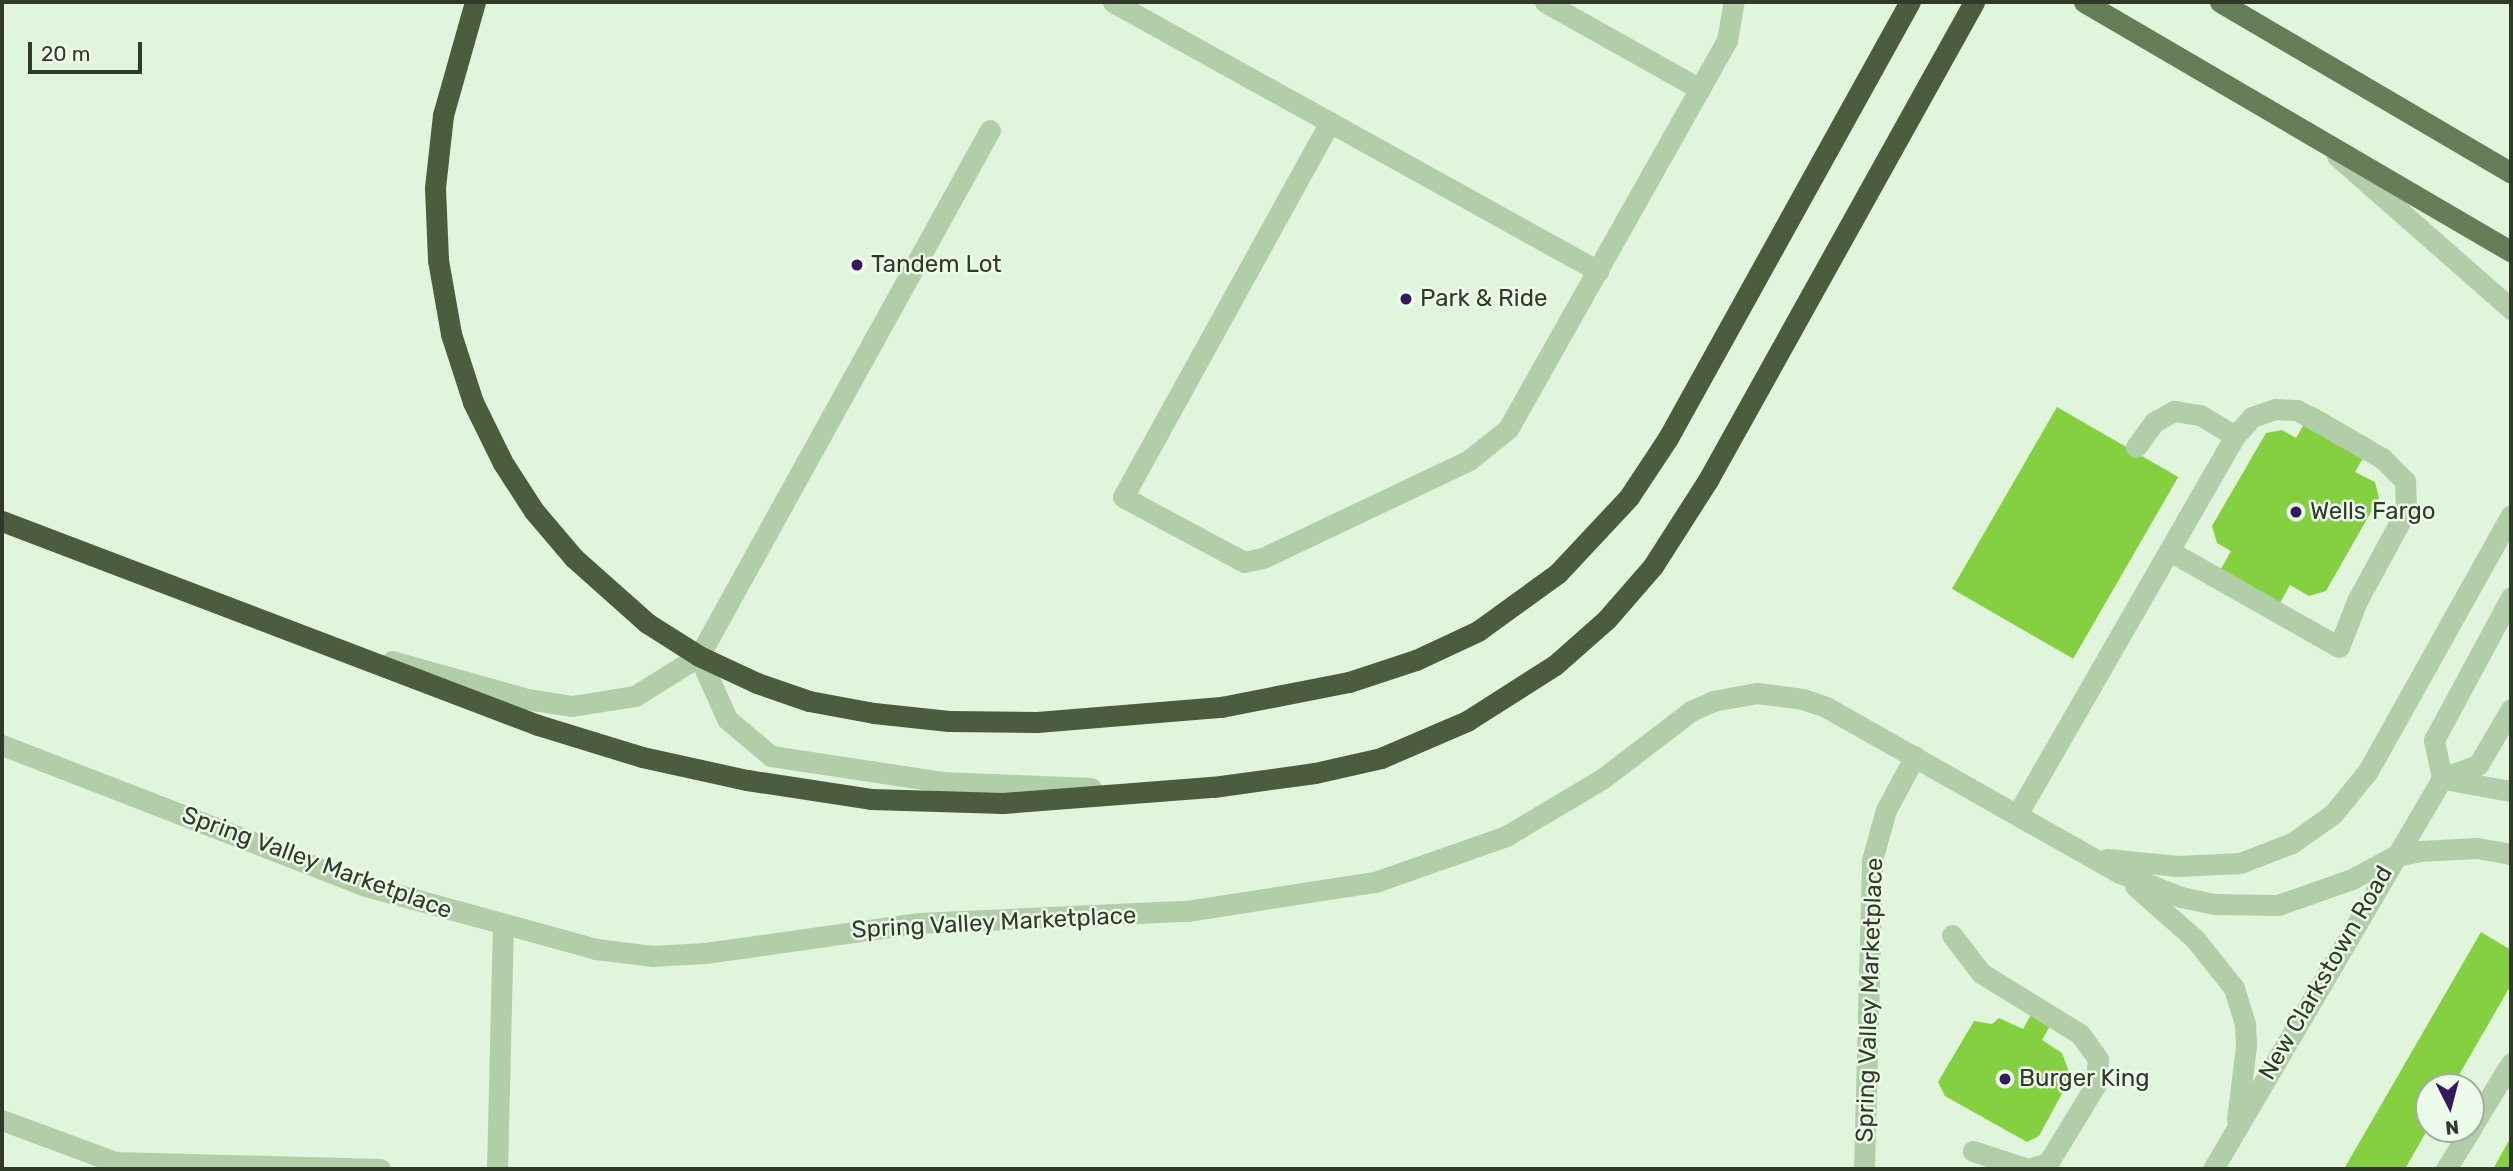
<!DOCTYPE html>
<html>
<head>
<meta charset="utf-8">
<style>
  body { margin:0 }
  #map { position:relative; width:2513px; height:1171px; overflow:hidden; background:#e1f5dd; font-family:Rubik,sans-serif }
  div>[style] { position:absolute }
  .building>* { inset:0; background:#84d040; transform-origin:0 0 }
  .minor>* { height:21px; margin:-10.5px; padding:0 10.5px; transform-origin:10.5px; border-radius:10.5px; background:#b1cea8 }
  .major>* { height:21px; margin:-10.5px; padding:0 10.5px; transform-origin:10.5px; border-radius:10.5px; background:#667d58 }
  .highway>* { height:21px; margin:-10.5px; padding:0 10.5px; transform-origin:10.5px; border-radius:10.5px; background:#4b5c3f }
  .dots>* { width:19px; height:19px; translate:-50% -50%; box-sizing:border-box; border:4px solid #edfbea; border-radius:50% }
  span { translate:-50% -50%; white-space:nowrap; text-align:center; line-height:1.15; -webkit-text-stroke:5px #edfbea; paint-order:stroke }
  .poi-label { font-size:24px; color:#303a29 }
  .left { translate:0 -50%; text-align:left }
  .street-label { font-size:24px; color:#303a29 }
  .frame { position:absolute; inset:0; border:4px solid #303a29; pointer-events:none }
  .north { position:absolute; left:2415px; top:1073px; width:70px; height:70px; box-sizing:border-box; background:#edfbea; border:2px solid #a1ae9d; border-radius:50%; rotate:174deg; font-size:19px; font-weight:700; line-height:28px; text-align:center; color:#303a29 }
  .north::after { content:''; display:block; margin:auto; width:24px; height:32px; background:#331a60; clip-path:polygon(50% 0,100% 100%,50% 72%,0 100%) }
  .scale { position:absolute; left:28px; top:42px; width:114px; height:32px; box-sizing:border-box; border:4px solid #303a29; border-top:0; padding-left:9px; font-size:21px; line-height:24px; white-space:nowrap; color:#303a29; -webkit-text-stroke:5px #edfbea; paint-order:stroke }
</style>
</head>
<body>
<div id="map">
  <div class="building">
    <i style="left:2057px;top:407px;width:140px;height:210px;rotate:30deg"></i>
    <i style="clip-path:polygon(2314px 407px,2373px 441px,2355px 472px,2375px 482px,2379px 498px,2326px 591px,2309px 596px,2290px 585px,2271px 619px,2212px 585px,2231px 551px,2217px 543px,2212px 526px,2266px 433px,2282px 430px,2296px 438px)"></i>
    <i style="clip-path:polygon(2481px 932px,2511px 950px,2511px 985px,2452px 1087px,2429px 1087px,2429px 1127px,2405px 1169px,2344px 1169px)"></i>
    <i style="clip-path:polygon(2031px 1015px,2050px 1026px,2042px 1040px,2062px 1053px,2071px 1077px,2039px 1136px,2027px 1142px,1945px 1096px,1938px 1082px,1974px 1021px,1992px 1024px,1999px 1018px,2023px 1029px)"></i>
    <i style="clip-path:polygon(2511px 1137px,2511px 1169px,2493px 1169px)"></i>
  </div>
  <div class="minor">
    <i style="left:1113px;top:2px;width:555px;rotate:29.01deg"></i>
    <i style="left:1545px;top:2px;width:178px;rotate:29.3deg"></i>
    <i style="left:1330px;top:122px;width:428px;rotate:118.9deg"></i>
    <i style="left:1123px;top:497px;width:137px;rotate:28.2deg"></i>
    <i style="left:1244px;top:562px;width:19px;rotate:-12deg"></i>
    <i style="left:1263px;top:558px;width:228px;rotate:-25.4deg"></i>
    <i style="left:1469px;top:460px;width:50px;rotate:-38.5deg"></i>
    <i style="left:1508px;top:429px;width:446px;rotate:-60.6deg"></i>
    <i style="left:1727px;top:40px;width:39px;rotate:-80deg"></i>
    <i style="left:2337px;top:156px;width:232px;rotate:41.3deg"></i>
    <i style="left:2136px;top:447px;width:31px;rotate:-54deg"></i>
    <i style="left:2154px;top:422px;width:23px;rotate:-29deg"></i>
    <i style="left:2174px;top:411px;width:26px;rotate:9deg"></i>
    <i style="left:2200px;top:415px;width:41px;rotate:31deg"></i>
    <i style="left:699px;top:656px;width:69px;rotate:66deg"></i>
    <i style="left:727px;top:719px;width:57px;rotate:40.1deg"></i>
    <i style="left:771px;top:756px;width:173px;rotate:8.6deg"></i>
    <i style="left:942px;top:782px;width:149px;rotate:2.3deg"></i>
    <i style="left:392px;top:661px;width:140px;rotate:15.7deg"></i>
    <i style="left:527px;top:699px;width:46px;rotate:8.8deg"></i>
    <i style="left:572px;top:706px;width:64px;rotate:-9deg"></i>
    <i style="left:635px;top:696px;width:75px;rotate:-32deg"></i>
    <i style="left:699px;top:656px;width:601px;rotate:-61.05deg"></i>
    <i style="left:2px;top:745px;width:390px;rotate:21.2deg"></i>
    <i style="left:366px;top:886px;width:238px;rotate:15.3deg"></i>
    <i style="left:596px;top:949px;width:56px;rotate:7.1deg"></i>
    <i style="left:652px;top:956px;width:53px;rotate:-3.2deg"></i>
    <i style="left:705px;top:953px;width:216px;rotate:-8deg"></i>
    <i style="left:919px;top:923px;width:268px;rotate:-2.6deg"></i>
    <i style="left:1187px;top:911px;width:190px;rotate:-8.8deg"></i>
    <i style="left:1375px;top:882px;width:139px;rotate:-19.3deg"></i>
    <i style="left:1506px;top:836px;width:112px;rotate:-30.7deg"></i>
    <i style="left:1602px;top:779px;width:112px;rotate:-37.4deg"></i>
    <i style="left:1691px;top:711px;width:24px;rotate:-24deg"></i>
    <i style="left:1713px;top:701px;width:45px;rotate:-10.3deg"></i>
    <i style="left:1757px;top:693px;width:46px;rotate:7.4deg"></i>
    <i style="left:1803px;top:699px;width:24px;rotate:19deg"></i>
    <i style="left:1826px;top:707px;width:338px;rotate:29.5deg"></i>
    <i style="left:2120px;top:873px;width:66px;rotate:21.5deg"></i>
    <i style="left:2181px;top:897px;width:35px;rotate:12deg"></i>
    <i style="left:2215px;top:904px;width:63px;rotate:0.9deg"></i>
    <i style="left:2278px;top:905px;width:78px;rotate:-19.4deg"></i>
    <i style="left:2352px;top:879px;width:47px;rotate:-28.2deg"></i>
    <i style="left:2393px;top:857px;width:27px;rotate:-13deg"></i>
    <i style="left:2419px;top:851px;width:58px;rotate:-3deg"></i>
    <i style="left:2477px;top:848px;width:35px;rotate:10deg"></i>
    <i style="left:2442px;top:778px;width:39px;rotate:-102deg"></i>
    <i style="left:2434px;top:740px;width:162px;rotate:-61.7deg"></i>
    <i style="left:2444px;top:779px;width:68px;rotate:10.2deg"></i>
    <i style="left:2017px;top:815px;width:437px;rotate:-60.1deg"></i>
    <i style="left:2235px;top:436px;width:25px;rotate:-48deg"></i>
    <i style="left:2252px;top:417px;width:24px;rotate:-19deg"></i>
    <i style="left:2275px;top:409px;width:22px;rotate:3deg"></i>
    <i style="left:2297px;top:410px;width:98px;rotate:29.5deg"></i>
    <i style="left:2382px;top:458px;width:33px;rotate:45deg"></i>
    <i style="left:2405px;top:481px;width:30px;rotate:88deg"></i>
    <i style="left:2406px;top:511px;width:102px;rotate:118.6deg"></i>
    <i style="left:2357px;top:601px;width:49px;rotate:111.4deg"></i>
    <i style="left:2339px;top:647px;width:195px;rotate:-150.5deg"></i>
    <i style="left:2107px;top:859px;width:71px;rotate:5.6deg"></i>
    <i style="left:2178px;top:866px;width:62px;rotate:-2.8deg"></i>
    <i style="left:2240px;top:863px;width:56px;rotate:-21deg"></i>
    <i style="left:2292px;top:843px;width:50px;rotate:-35.3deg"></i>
    <i style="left:2333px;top:814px;width:55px;rotate:-50.9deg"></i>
    <i style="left:2368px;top:771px;width:293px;rotate:-60.8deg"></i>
    <i style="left:2135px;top:886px;width:80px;rotate:41.5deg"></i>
    <i style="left:2195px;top:939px;width:63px;rotate:51.5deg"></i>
    <i style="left:2234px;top:988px;width:39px;rotate:73deg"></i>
    <i style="left:2245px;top:1025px;width:21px;rotate:87deg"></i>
    <i style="left:2246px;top:1046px;width:74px;rotate:97deg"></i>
    <i style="left:1952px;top:935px;width:48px;rotate:52.7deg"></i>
    <i style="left:1981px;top:973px;width:116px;rotate:31.6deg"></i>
    <i style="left:2080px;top:1034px;width:31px;rotate:54deg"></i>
    <i style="left:2098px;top:1059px;width:27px;rotate:96deg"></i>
    <i style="left:2095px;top:1086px;width:90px;rotate:121.4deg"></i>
    <i style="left:2048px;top:1163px;width:21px;rotate:163deg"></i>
    <i style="left:2028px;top:1169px;width:58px;rotate:-161.9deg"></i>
    <i style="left:2px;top:1120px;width:121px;rotate:20.4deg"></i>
    <i style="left:115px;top:1162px;width:265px;rotate:1.5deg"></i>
    <i style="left:2471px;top:1128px;width:76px;rotate:-58.4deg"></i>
    <i style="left:497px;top:1169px;width:244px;rotate:-88.6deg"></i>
    <i style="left:1864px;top:1169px;width:309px;rotate:-88.5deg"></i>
    <i style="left:1872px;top:860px;width:52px;rotate:-74.4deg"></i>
    <i style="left:1886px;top:810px;width:61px;rotate:-61.8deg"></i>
    <i style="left:2213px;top:1169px;width:453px;rotate:-59.6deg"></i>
    <i style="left:2442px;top:778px;width:38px;rotate:-20deg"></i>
    <i style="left:2478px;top:765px;width:65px;rotate:-59.5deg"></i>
    <i style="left:2446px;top:1169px;width:47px;rotate:-58deg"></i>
  </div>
  <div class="major">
    <i style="left:2084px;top:2px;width:495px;rotate:30.3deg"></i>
    <i style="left:2220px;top:2px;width:338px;rotate:30.4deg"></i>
  </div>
  <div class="highway">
    <i style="left:475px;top:2px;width:117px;rotate:105.8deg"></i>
    <i style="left:443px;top:115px;width:73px;rotate:96.3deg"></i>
    <i style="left:435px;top:188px;width:72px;rotate:87.6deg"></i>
    <i style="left:438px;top:260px;width:75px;rotate:80deg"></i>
    <i style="left:451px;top:334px;width:71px;rotate:72.1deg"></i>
    <i style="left:473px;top:402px;width:68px;rotate:63.8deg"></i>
    <i style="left:503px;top:463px;width:57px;rotate:57.1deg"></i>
    <i style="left:534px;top:511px;width:62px;rotate:49.6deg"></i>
    <i style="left:574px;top:558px;width:98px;rotate:41.7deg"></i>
    <i style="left:647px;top:623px;width:62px;rotate:32.4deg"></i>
    <i style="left:699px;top:656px;width:64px;rotate:25deg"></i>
    <i style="left:757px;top:683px;width:55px;rotate:19.1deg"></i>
    <i style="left:809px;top:701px;width:66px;rotate:10.5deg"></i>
    <i style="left:874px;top:713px;width:75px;rotate:6.1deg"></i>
    <i style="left:949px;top:721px;width:88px;rotate:0.7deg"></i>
    <i style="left:1037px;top:722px;width:185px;rotate:-4.7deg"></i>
    <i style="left:1221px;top:707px;width:130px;rotate:-11.1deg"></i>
    <i style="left:1349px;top:682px;width:71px;rotate:-18.2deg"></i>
    <i style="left:1416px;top:660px;width:68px;rotate:-25.1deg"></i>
    <i style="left:1478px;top:631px;width:99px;rotate:-35.9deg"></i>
    <i style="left:1558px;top:573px;width:104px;rotate:-46.9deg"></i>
    <i style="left:1629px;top:497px;width:71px;rotate:-56.5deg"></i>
    <i style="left:1668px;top:438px;width:499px;rotate:-61deg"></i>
    <i style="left:2px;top:521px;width:574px;rotate:20.84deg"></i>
    <i style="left:538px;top:725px;width:109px;rotate:17.1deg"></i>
    <i style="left:642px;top:757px;width:107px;rotate:12.4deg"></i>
    <i style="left:747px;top:780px;width:125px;rotate:8.7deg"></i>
    <i style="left:871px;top:799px;width:132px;rotate:1.7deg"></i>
    <i style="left:1003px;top:803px;width:211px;rotate:-4.4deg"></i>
    <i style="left:1213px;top:787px;width:103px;rotate:-7.8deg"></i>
    <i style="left:1315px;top:773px;width:68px;rotate:-12.8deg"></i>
    <i style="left:1381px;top:758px;width:94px;rotate:-23.3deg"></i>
    <i style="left:1467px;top:721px;width:104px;rotate:-32.5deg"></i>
    <i style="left:1555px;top:665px;width:69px;rotate:-41.5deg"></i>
    <i style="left:1607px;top:619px;width:70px;rotate:-49deg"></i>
    <i style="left:1653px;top:566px;width:102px;rotate:-57.4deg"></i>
    <i style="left:1708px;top:480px;width:547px;rotate:-60.9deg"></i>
  </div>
  <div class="dots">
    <i style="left:857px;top:265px;background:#331a60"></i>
    <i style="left:1406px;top:299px;background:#331a60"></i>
    <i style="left:2296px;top:512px;background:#331a60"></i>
    <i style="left:2005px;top:1079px;background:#331a60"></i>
  </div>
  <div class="poi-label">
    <span class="left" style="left:871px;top:265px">Tandem Lot</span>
    <span class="left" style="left:1420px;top:299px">Park &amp; Ride</span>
    <span class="left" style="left:2310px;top:512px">Wells Fargo</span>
    <span class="left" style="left:2019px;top:1079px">Burger King</span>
  </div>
  <div class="street-label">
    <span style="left:317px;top:863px;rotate:20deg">Spring Valley Marketplace</span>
    <span style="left:994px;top:923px;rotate:-3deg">Spring Valley Marketplace</span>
    <span style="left:2326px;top:973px;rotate:-60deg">New Clarkstown Road</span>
    <span style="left:1870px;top:1000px;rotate:-88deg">Spring Valley Marketplace</span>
  </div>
  <div class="frame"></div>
  <div class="north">N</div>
  <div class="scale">20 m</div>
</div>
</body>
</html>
